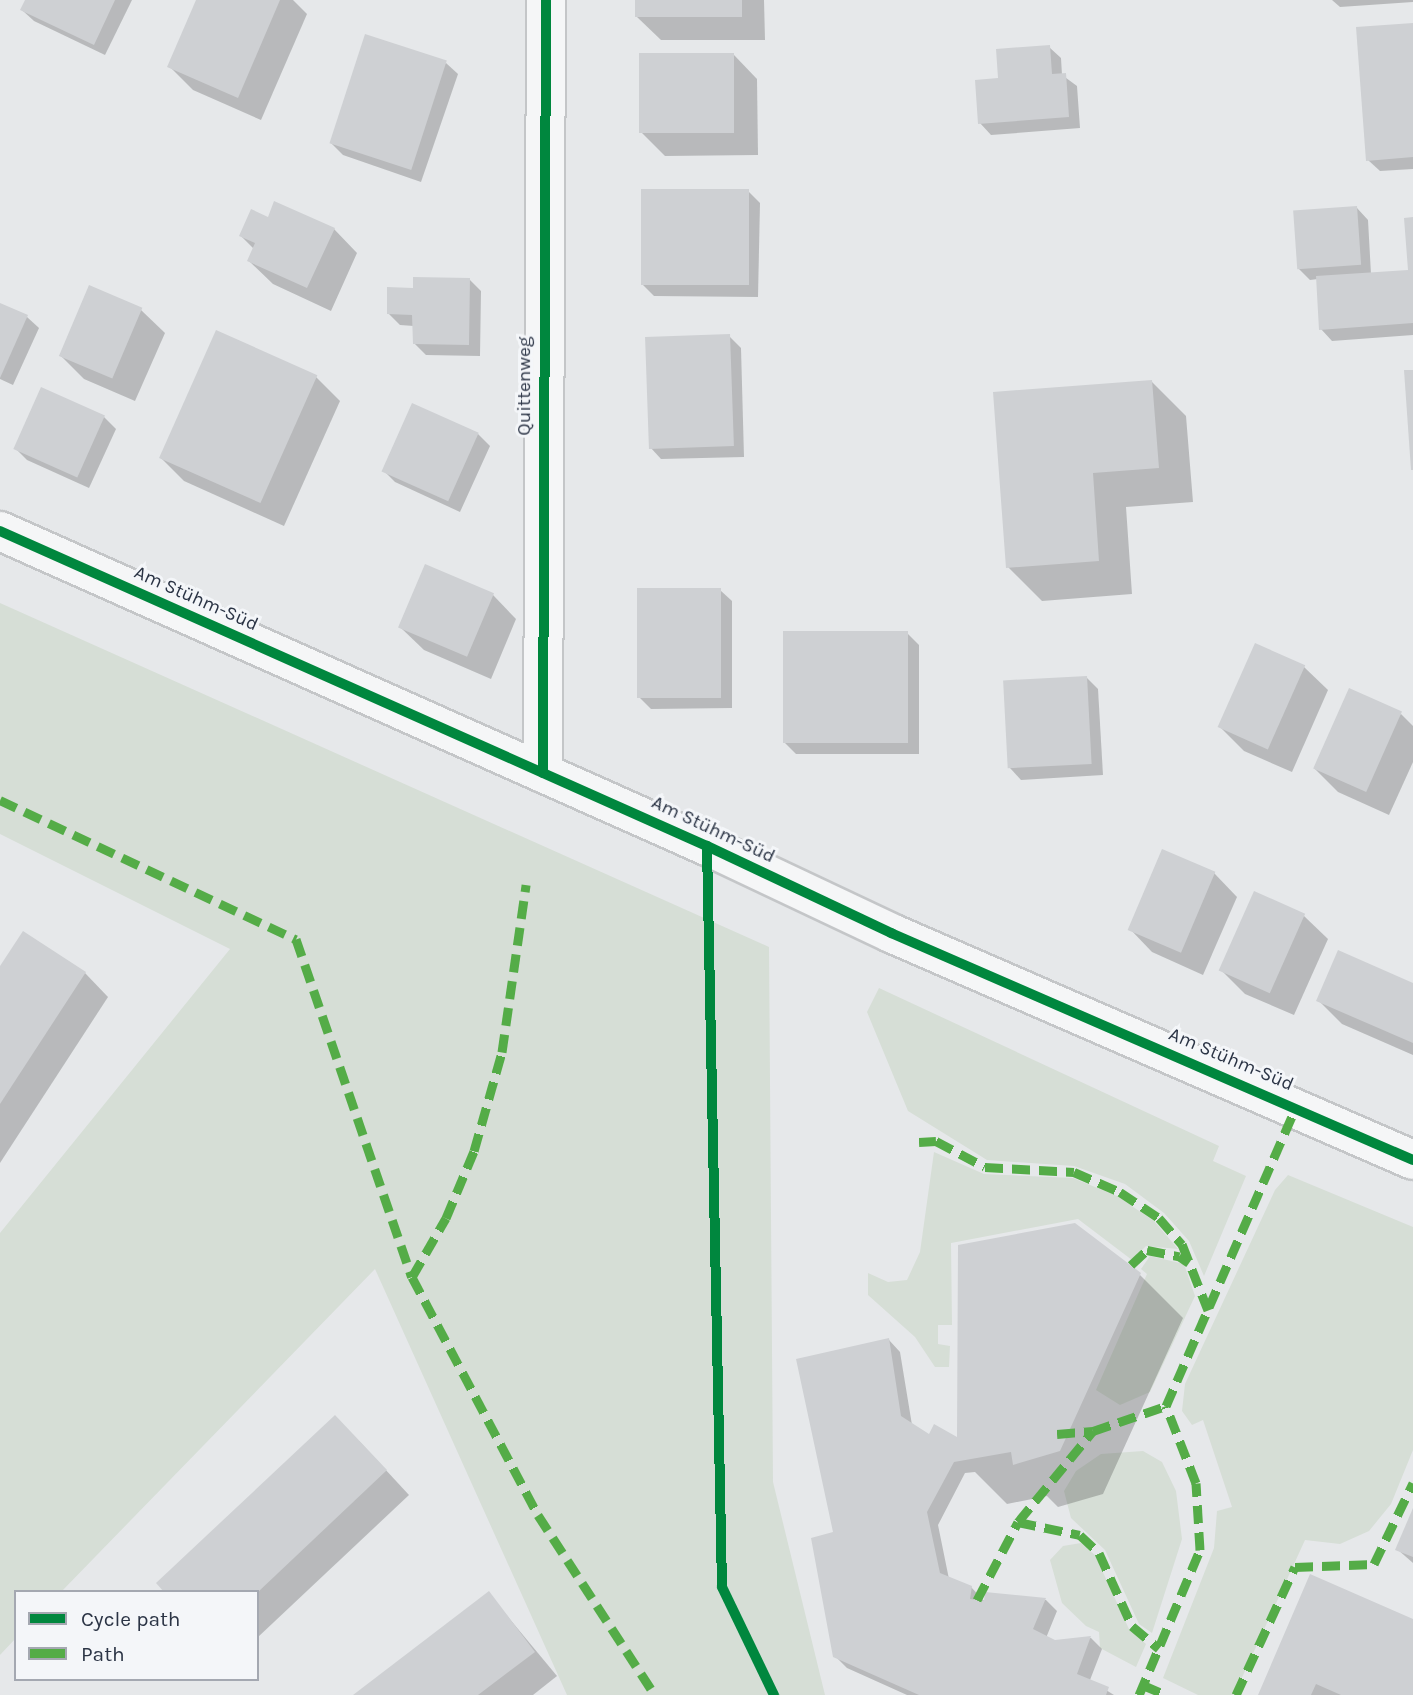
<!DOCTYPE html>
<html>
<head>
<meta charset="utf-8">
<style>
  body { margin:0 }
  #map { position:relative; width:1413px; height:1695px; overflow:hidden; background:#e6e8ea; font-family:Karla,sans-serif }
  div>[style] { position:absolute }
  .green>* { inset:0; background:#d6ded6 }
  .shadow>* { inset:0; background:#0003 }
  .building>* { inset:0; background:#ced0d3; transform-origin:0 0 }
  .roads { filter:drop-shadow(2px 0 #c4c6c8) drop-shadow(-2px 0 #c4c6c8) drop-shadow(0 2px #c4c6c8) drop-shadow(0 -2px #c4c6c8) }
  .minor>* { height:38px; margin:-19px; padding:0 19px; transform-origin:19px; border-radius:19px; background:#f5f6f7 }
  .quiet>* { height:9px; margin-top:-4.5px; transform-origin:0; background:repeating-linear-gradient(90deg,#54ac47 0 18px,transparent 0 27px) }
  .cycleway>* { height:10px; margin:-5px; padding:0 5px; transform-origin:5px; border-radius:5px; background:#00873e }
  span { translate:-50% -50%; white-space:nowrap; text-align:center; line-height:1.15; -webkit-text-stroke:6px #f4f6f9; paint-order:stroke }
  .street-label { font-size:19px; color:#2b3445 }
  .legend { position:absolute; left:14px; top:1590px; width:245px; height:91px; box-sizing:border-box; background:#f4f6f9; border:2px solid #a4a8b1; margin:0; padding:9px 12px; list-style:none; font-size:21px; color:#2b3445 }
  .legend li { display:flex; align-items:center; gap:14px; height:35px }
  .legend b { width:35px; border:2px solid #a4a8b1 }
</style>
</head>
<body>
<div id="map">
  <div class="green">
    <i style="clip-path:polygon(0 603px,769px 947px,773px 1482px,825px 1695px,567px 1695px,375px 1269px,61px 1592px,16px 1592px,16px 1638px,0 1655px,0 1233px,230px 949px,0 834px)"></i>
    <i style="clip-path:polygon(879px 988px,1219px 1146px,1213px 1161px,1246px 1176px,1204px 1276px,1189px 1241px,1164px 1213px,1125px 1184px,1074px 1166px,987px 1160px,908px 1111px,867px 1012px)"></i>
    <i style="clip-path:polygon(934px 1152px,984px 1174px,1073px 1178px,1117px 1196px,1154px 1221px,1178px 1249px,1146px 1246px,1132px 1260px,1078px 1219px,951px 1243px,952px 1325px,938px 1325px,938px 1344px,950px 1346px,949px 1367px,935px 1367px,915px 1337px,868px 1295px,868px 1273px,888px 1282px,907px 1280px,920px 1252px)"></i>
    <i style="clip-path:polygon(1288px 1175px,1413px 1227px,1413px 1450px,1391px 1504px,1369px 1531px,1340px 1544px,1305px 1540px,1234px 1695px,1198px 1695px,1163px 1678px,1214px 1548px,1217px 1511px,1232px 1507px,1203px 1420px,1192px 1425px,1182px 1411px,1185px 1384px,1275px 1190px)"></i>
    <i style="clip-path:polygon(1150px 1256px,1184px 1264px,1195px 1296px,1150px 1392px,1120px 1405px,1096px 1390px,1147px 1274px,1141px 1269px)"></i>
    <i style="clip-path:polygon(1143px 1451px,1162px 1462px,1176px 1491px,1182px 1539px,1152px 1633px,1139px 1624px,1105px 1550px,1071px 1518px,1064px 1491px,1076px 1471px,1101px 1454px)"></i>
    <i style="clip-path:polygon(1081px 1543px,1095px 1555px,1129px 1629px,1146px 1644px,1136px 1667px,1100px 1648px,1099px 1632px,1086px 1626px,1062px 1603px,1050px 1560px,1063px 1546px)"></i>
  </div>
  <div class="shadow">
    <i style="clip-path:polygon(27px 0,132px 0,105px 55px,34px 21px,22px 10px)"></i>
    <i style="clip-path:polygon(198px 0,293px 0,307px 14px,261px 120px,193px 90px,169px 66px)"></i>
    <i style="clip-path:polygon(637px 0,764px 0,765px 40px,661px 40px,637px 17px)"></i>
    <i style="clip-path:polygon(1332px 0,1413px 0,1413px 2px,1340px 7px)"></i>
    <i style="clip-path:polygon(1413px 24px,1413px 169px,1380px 171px,1368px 160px)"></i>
    <i style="clip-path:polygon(1049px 47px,1061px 58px,1062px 75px,1077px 86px,1080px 128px,991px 135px,980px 123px,1000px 80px)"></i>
    <i style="clip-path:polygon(734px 55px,757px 79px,758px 155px,665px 156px,641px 132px)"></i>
    <i style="clip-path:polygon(446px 63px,458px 74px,421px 182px,343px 155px,331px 143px)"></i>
    <i style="clip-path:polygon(748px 191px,760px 203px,758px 297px,654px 296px,642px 284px)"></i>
    <i style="clip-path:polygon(1357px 208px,1368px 220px,1371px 274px,1410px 271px,1413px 219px,1413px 335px,1332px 341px,1321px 329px,1318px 279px,1310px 280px,1298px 268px)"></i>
    <i style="clip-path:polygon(268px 219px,334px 229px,357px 253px,331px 311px,273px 284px,249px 261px,254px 249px,241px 236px)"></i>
    <i style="clip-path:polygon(470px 280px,481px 291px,480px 356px,426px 355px,414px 343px,414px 326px,400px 325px,389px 314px,414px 289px)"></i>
    <i style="clip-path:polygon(0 305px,27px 317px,39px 328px,13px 385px,0 379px)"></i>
    <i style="clip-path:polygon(141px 310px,165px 333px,135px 401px,84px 379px,60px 355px)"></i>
    <i style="clip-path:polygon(729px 336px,741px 348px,744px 457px,661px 459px,650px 447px)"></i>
    <i style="clip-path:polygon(316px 377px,340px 401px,284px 526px,184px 481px,161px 458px)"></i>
    <i style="clip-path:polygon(1152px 382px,1186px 416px,1193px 502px,1126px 507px,1132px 594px,1042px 601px,1008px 567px)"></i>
    <i style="clip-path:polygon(104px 417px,116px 429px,89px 488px,27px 460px,15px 448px)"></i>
    <i style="clip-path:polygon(478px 434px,490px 446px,460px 512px,395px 482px,384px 471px)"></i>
    <i style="clip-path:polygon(720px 590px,732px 601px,732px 708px,651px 709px,639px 697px)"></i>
    <i style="clip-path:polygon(493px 595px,516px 619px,491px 679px,424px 650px,400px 627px)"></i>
    <i style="clip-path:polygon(907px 633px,919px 645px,919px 754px,796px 754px,784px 742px)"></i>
    <i style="clip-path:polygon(1256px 645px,1304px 667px,1328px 690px,1292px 772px,1244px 751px,1220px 727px)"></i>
    <i style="clip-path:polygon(1086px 677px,1098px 689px,1103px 775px,1021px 780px,1010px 768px)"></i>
    <i style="clip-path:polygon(1401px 714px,1413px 726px,1413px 762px,1389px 815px,1338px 792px,1314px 768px)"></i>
    <i style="clip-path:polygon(1214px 873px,1237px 897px,1203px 975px,1152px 952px,1129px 928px)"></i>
    <i style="clip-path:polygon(1255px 893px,1304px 916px,1328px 939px,1294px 1015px,1245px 994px,1221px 970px)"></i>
    <i style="clip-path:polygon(0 969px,85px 973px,108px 997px,0 1163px)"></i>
    <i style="clip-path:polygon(1413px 985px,1413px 1055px,1342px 1024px,1318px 1000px)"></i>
    <i style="clip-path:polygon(1139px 1274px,1183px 1318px,1103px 1494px,1058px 1507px,1047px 1496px,1007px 1504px,975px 1472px,965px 1473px,938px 1525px,949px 1579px,971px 1587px,985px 1602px,986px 1594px,1046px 1600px,1057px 1611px,1046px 1638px,1054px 1642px,1091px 1638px,1102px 1649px,1090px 1680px,1114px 1695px,907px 1695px,847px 1668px,835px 1656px,835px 1534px,889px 1340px,900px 1352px,912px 1425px,929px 1437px,959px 1440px)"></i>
    <i style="clip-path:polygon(359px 1441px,409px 1495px,257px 1638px,257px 1592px)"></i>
    <i style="clip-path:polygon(1413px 1512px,1413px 1563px,1397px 1549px)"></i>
    <i style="clip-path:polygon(489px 1594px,557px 1676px,533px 1695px,356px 1695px)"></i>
    <i style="clip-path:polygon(1413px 1621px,1413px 1695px,1259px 1695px)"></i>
  </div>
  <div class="building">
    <i style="clip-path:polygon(25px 0,115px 0,94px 45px,20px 10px)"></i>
    <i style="clip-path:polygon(196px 0,280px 0,238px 98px,167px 67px)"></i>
    <i style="left:635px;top:0;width:107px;height:17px"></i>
    <i style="clip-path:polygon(1413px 23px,1413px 157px,1366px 161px,1356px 27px)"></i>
    <i style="left:365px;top:34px;width:86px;height:115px;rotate:18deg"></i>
    <i style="clip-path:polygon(1050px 45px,1052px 74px,1066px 73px,1069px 117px,978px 124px,975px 80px,998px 78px,996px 49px)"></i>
    <i style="left:639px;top:53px;width:95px;height:80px"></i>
    <i style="left:641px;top:189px;width:108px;height:96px"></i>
    <i style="clip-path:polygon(274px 201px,335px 228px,307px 288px,247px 261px,255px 243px,239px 236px,251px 209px,268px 217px)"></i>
    <i style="left:1357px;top:206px;width:59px;height:64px;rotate:86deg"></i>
    <i style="clip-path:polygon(1413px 217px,1413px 323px,1319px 330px,1316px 276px,1408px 270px,1404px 218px)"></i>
    <i style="clip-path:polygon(413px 277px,470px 278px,469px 345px,413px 344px,412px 315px,387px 314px,387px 287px,413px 288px)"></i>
    <i style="left:89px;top:285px;width:58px;height:77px;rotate:23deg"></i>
    <i style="clip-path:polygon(0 303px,28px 315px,0 378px)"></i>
    <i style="left:216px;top:330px;width:111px;height:140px;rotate:24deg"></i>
    <i style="left:730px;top:334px;width:112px;height:85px;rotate:88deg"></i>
    <i style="clip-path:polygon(1404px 370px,1413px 370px,1413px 470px,1411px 470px)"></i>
    <i style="clip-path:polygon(1152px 380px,1159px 468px,1093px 473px,1099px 561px,1006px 568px,993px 392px)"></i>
    <i style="left:41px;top:387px;width:70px;height:68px;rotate:24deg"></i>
    <i style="left:412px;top:403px;width:73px;height:75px;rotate:24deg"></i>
    <i style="left:425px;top:564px;width:75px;height:69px;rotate:23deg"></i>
    <i style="left:637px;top:588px;width:84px;height:110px"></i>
    <i style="left:783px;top:631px;width:125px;height:112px"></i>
    <i style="left:1255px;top:643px;width:55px;height:92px;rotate:24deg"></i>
    <i style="left:1087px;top:676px;width:88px;height:84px;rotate:87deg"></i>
    <i style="left:1349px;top:688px;width:58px;height:88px;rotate:24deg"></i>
    <i style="left:1162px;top:849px;width:58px;height:88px;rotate:23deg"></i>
    <i style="left:1254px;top:891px;width:56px;height:87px;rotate:24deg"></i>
    <i style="clip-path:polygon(23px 931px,86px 972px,0 1104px,0 966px)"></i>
    <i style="clip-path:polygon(1338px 950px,1413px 983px,1413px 1043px,1316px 1001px)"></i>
    <i style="clip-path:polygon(1075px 1223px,1141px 1273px,1060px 1451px,1013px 1465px,1011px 1452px,954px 1462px,927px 1512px,940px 1573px,972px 1586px,970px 1599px,984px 1601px,985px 1592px,1046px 1598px,1033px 1629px,1055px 1640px,1091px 1636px,1077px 1674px,1109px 1687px,1106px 1695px,919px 1695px,833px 1657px,811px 1538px,833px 1532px,796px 1359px,889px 1338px,901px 1416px,929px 1434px,934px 1424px,957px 1437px,958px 1245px)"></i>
    <i style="clip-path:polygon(335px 1415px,387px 1470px,258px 1592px,164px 1592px,156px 1583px)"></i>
    <i style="clip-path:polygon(1413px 1508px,1413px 1557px,1395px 1550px)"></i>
    <i style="clip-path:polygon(1310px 1574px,1413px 1619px,1413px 1695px,1341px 1695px,1316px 1684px,1311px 1695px,1258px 1695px)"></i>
    <i style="clip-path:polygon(489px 1591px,535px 1652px,478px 1695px,353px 1695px)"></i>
  </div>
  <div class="roads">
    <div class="minor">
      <i style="left:0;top:531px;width:774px;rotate:24.02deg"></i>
      <i style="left:707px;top:846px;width:204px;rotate:25.3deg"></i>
      <i style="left:891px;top:933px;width:569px;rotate:23.5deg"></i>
      <i style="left:543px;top:773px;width:773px;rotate:-89.78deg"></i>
    </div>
  </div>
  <div class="quiet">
    <i style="left:0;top:800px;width:327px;rotate:25.2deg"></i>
    <i style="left:296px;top:939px;width:357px;rotate:71.1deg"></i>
    <i style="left:412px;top:1277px;width:269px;rotate:62.1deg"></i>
    <i style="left:538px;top:1515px;width:215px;rotate:57deg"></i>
    <i style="left:919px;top:1142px;width:17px;rotate:-3deg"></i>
    <i style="left:936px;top:1141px;width:55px;rotate:28deg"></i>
    <i style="left:985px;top:1167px;width:89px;rotate:3.2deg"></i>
    <i style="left:1074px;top:1172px;width:50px;rotate:23.5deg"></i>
    <i style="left:1120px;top:1192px;width:47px;rotate:33.7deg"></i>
    <i style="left:1159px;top:1218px;width:35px;rotate:49deg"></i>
    <i style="left:1182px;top:1244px;width:71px;rotate:68.5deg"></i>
    <i style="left:1131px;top:1265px;width:22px;rotate:-43deg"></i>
    <i style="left:1147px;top:1250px;width:33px;rotate:11deg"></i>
    <i style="left:1179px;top:1256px;width:12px;rotate:35deg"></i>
    <i style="left:412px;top:1277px;width:68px;rotate:-60deg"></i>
    <i style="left:446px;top:1218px;width:73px;rotate:-67.3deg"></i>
    <i style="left:474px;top:1151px;width:103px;rotate:-74.2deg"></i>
    <i style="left:502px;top:1052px;width:169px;rotate:-81.8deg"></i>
    <i style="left:1057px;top:1434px;width:36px;rotate:-5deg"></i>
    <i style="left:1093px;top:1431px;width:77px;rotate:-18.9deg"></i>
    <i style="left:1018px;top:1522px;width:63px;rotate:11.8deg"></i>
    <i style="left:1080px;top:1535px;width:26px;rotate:43deg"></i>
    <i style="left:1099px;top:1553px;width:80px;rotate:65.7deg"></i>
    <i style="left:1132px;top:1626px;width:35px;rotate:40deg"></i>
    <i style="left:977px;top:1600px;width:88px;rotate:-62.3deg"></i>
    <i style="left:1018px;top:1522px;width:118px;rotate:-50.5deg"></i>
    <i style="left:1143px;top:1685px;width:25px;rotate:23deg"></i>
    <i style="left:1139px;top:1695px;width:157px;rotate:-67.2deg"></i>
    <i style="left:1200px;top:1550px;width:67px;rotate:-93.4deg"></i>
    <i style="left:1196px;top:1483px;width:83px;rotate:-111.3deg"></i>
    <i style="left:1166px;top:1406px;width:326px;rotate:-66.5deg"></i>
    <i style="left:1236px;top:1695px;width:141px;rotate:-65.3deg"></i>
    <i style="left:1295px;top:1567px;width:79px;rotate:-2.2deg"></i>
    <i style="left:1374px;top:1564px;width:90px;rotate:-64.3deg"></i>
  </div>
  <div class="cycleway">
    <i style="left:0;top:531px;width:774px;rotate:24.02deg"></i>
    <i style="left:707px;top:846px;width:204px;rotate:25.3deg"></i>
    <i style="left:891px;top:933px;width:569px;rotate:23.5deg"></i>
    <i style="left:543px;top:773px;width:773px;rotate:-89.78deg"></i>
    <i style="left:707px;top:846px;width:741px;rotate:88.84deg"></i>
    <i style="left:722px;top:1587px;width:120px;rotate:64.3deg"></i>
  </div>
  <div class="street-label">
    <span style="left:525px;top:386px;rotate:-90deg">Quittenweg</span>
    <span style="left:196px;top:599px;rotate:24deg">Am Stühm-Süd</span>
    <span style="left:713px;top:830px;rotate:25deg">Am Stühm-Süd</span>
    <span style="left:1231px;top:1060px;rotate:23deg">Am Stühm-Süd</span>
  </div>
  <ul class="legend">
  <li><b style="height:9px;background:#00873e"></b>Cycle path</li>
  <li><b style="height:9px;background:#54ac47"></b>Path</li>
  </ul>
</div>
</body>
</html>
